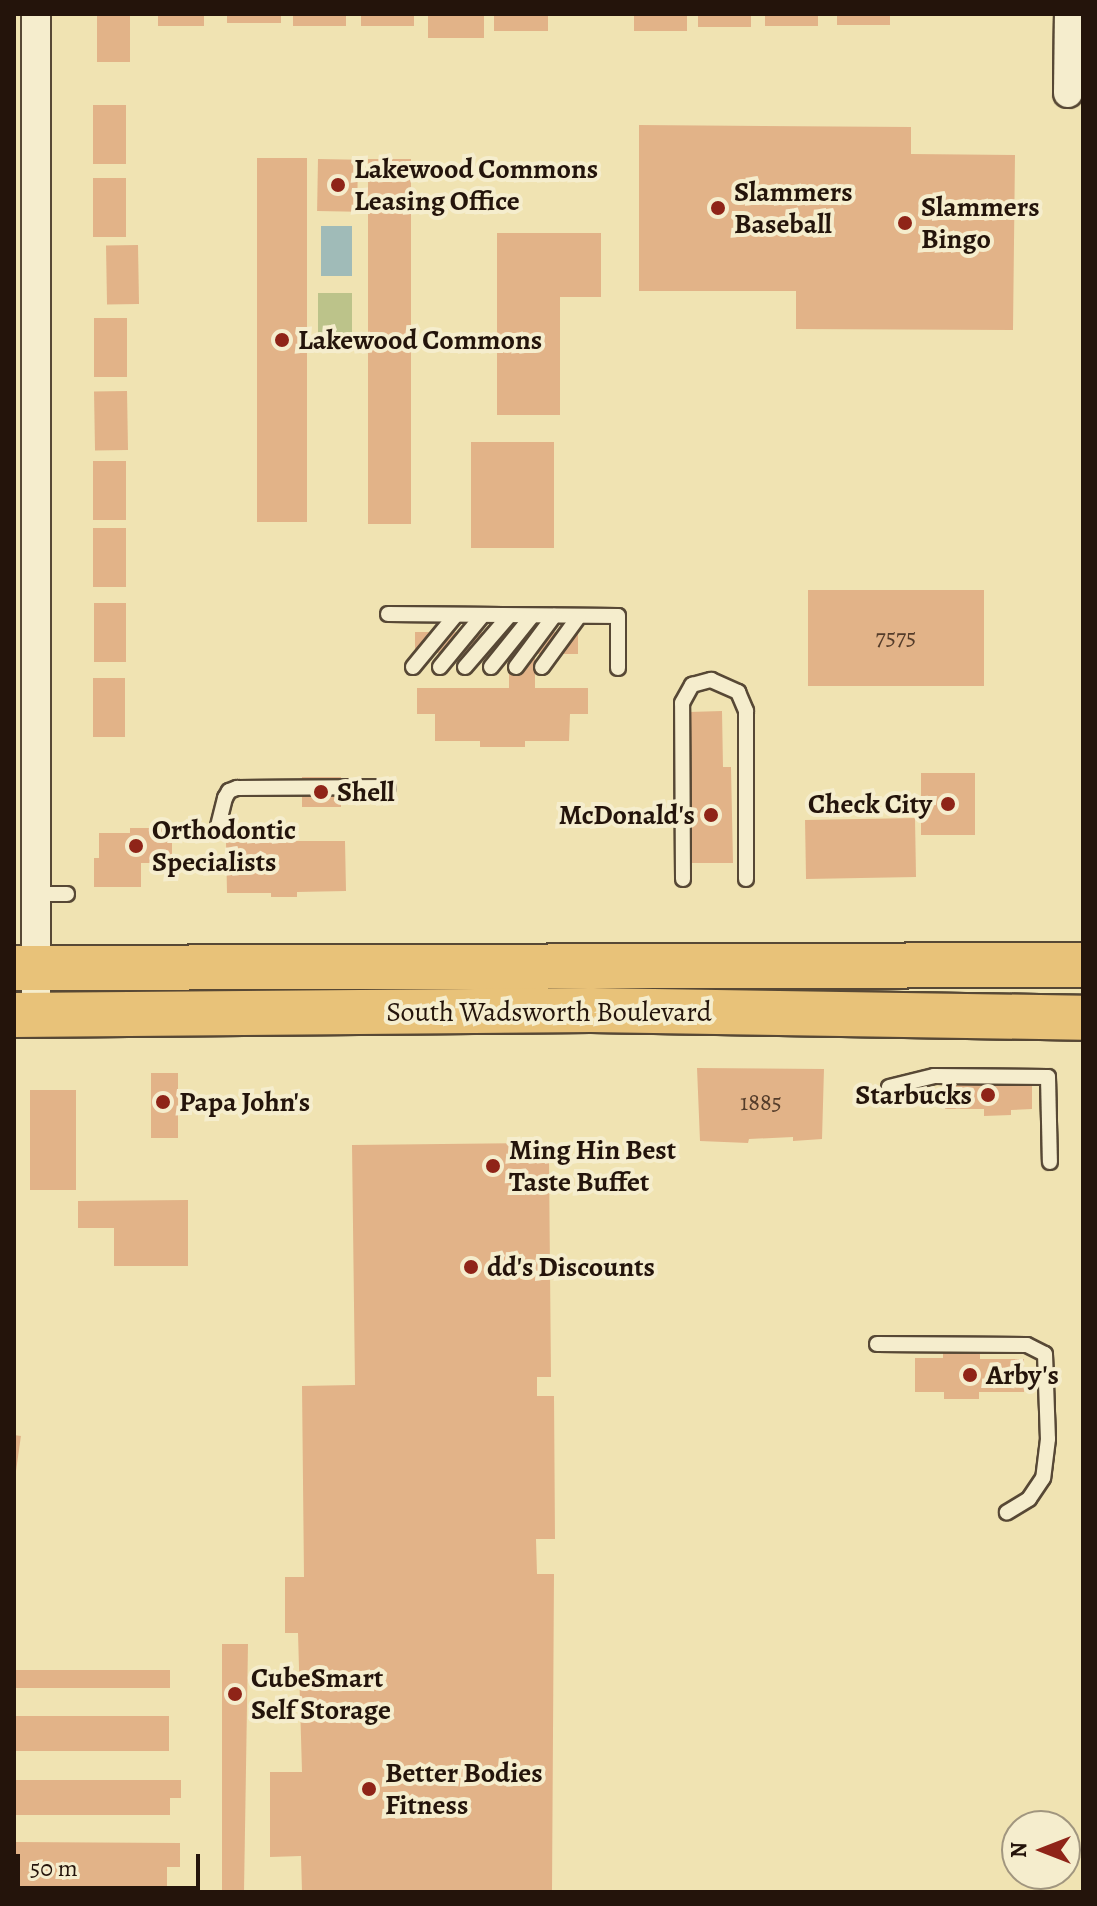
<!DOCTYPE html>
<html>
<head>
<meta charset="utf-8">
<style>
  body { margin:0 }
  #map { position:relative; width:1097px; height:1906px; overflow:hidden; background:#f0e3b2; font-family:Alegreya,serif }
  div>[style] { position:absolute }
  .green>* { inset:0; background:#bcc38a; transform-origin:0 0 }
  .water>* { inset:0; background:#a0bbb8; transform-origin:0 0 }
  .building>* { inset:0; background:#e2b388; transform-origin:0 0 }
  .roads { filter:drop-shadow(2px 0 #574835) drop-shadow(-2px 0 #574835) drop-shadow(0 2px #574835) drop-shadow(0 -2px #574835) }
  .lane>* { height:14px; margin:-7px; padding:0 7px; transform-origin:7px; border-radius:7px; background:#f5edcd }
  .street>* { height:28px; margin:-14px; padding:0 14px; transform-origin:14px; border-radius:14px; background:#f5edcd }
  .primary>* { height:44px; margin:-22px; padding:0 22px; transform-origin:22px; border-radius:22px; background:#e8c279 }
  .dots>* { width:22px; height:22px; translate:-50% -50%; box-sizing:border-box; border:4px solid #f5edcd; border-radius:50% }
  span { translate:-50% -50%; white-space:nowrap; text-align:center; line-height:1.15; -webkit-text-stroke:8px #f5edcd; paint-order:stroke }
  .number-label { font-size:24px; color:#543c2a }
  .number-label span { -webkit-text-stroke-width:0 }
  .poi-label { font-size:28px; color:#24140b; font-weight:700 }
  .left { translate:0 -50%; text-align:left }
  .right { translate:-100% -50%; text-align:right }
  .street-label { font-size:28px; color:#24140b }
  .frame { position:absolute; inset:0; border:16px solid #24140b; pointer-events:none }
  .north { position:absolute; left:1001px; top:1810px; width:80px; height:80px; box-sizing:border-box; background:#f5edcd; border:2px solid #a1967f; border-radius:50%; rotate:270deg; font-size:22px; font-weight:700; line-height:32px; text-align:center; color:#24140b }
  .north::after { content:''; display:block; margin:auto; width:28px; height:36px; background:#8f2418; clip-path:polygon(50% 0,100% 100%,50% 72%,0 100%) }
  .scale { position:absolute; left:16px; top:1854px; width:184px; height:36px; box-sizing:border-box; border:4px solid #24140b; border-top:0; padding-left:10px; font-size:24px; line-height:28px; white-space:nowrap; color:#24140b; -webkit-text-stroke:6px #f5edcd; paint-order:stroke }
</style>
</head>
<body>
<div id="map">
  <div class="green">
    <i style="left:318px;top:293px;width:34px;height:48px"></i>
  </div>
  <div class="water">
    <i style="left:352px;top:226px;width:50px;height:31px;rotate:90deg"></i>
  </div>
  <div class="building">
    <i style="left:97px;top:14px;width:33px;height:48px"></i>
    <i style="left:158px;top:14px;width:46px;height:12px"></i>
    <i style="left:227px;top:14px;width:54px;height:9px"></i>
    <i style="left:293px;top:14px;width:53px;height:12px"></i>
    <i style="left:361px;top:14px;width:53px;height:12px"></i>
    <i style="left:428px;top:14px;width:56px;height:24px"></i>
    <i style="left:494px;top:14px;width:54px;height:17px"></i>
    <i style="left:634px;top:14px;width:53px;height:17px"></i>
    <i style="left:698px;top:14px;width:53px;height:13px"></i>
    <i style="left:765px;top:14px;width:53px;height:12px"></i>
    <i style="left:837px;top:14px;width:53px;height:11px"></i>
    <i style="left:126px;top:105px;width:59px;height:33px;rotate:90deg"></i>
    <i style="clip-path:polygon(639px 125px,911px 127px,911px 154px,1015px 155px,1013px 330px,796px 329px,796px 291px,639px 291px)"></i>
    <i style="left:257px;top:158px;width:50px;height:364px"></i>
    <i style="left:318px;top:159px;width:40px;height:52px;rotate:1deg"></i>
    <i style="left:368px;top:159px;width:43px;height:365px"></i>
    <i style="left:93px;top:178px;width:33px;height:59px"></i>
    <i style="clip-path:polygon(497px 233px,601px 233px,601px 297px,560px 297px,560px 415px,497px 415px)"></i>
    <i style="left:138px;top:245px;width:59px;height:32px;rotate:89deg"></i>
    <i style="left:94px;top:318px;width:33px;height:59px"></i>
    <i style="left:127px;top:391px;width:59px;height:33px;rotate:89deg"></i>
    <i style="left:471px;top:442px;width:83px;height:106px"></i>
    <i style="left:93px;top:461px;width:33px;height:59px"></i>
    <i style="left:126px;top:528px;width:59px;height:33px;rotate:90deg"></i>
    <i style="left:808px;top:590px;width:176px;height:96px"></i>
    <i style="left:94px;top:603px;width:32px;height:59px"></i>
    <i style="clip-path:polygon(415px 632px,578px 632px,578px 654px,535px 654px,535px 688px,588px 688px,588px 714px,570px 714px,569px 741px,525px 741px,525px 747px,480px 747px,480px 741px,435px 741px,435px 714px,417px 714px,417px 688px,509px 688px,509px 653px,415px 653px)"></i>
    <i style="left:93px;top:678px;width:32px;height:59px"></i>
    <i style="clip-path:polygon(722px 711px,723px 767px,731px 767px,733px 863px,690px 863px,689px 712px)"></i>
    <i style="left:921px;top:773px;width:54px;height:62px"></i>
    <i style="left:302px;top:777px;width:39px;height:30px"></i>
    <i style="left:915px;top:818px;width:59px;height:110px;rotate:89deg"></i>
    <i style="clip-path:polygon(130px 828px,172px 828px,172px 863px,141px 863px,141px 887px,94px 887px,94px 858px,99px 858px,99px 833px,130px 833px)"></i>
    <i style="clip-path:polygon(272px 837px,297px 837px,297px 841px,345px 841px,346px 891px,297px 892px,297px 897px,271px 897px,271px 893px,227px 893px,226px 842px,272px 842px)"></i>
    <i style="clip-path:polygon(697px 1068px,824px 1069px,822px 1139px,793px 1141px,793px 1137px,749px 1139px,748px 1143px,700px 1141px)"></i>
    <i style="left:151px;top:1073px;width:27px;height:65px"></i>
    <i style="clip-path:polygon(1032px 1081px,1032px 1109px,1011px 1110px,1011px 1115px,984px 1116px,984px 1109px,945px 1109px,945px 1082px)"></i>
    <i style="left:30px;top:1090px;width:46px;height:100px"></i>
    <i style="clip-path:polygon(536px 1143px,536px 1162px,549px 1161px,551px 1377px,537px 1377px,537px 1396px,554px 1396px,555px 1539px,536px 1539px,537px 1574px,554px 1574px,552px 1892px,302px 1892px,301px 1856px,270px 1857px,270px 1772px,302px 1772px,298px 1633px,285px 1633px,285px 1577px,304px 1577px,302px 1386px,355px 1385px,352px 1145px)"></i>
    <i style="clip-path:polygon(188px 1200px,188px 1266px,114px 1266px,114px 1228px,78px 1228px,78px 1201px)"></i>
    <i style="clip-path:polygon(943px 1352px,980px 1352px,980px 1359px,1024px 1359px,1024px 1392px,979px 1392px,979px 1399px,944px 1399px,944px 1392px,915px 1392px,915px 1358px,943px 1358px)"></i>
    <i style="left:14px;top:1435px;width:7px;height:49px;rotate:8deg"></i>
    <i style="clip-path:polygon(222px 1644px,248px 1644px,244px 1892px,222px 1892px)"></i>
    <i style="left:14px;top:1670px;width:156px;height:18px"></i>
    <i style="left:14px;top:1716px;width:155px;height:35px"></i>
    <i style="clip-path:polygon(14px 1780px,181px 1780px,181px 1798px,170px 1798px,170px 1815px,14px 1815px)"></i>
    <i style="clip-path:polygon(14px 1842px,180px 1843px,180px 1867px,167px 1867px,167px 1891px,14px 1890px)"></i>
  </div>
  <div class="roads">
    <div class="lane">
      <i style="left:388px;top:614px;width:230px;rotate:0.5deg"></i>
      <i style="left:618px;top:616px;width:52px;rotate:90deg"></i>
      <i style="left:413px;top:667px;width:66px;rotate:-50.5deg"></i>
      <i style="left:440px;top:667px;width:66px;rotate:-50.5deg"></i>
      <i style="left:465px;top:667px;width:67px;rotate:-49.2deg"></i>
      <i style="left:491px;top:667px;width:65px;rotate:-51.2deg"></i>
      <i style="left:516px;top:667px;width:64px;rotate:-53.3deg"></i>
      <i style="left:542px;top:667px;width:63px;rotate:-54deg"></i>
      <i style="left:218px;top:826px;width:29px;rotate:-76deg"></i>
      <i style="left:225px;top:798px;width:8px;rotate:-60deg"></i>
      <i style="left:229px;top:791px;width:9px;rotate:-21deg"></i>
      <i style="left:237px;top:788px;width:151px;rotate:-0.4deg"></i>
      <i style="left:683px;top:879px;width:176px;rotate:-90.3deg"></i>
      <i style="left:682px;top:703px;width:21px;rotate:-61deg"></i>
      <i style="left:692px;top:685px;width:20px;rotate:-15deg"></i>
      <i style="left:711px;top:680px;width:30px;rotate:24deg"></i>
      <i style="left:738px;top:692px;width:21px;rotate:67deg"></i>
      <i style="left:746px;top:711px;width:168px;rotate:90deg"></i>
      <i style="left:36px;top:894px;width:31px"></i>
      <i style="left:889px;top:1087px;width:46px;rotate:-13.7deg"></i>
      <i style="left:934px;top:1076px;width:114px;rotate:0.5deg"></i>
      <i style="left:1048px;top:1077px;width:85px;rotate:88.7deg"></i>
      <i style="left:877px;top:1344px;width:150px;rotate:0.4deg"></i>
      <i style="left:1027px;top:1345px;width:20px;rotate:27deg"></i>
      <i style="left:1045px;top:1354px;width:85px;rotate:88deg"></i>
      <i style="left:1048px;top:1439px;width:39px;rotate:97deg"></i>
      <i style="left:1043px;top:1478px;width:25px;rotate:124deg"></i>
      <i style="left:1029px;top:1499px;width:26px;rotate:149deg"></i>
    </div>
    <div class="street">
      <i style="left:1068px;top:93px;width:79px;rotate:-89.3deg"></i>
      <i style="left:36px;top:1015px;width:1001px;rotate:-90deg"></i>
    </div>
    <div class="primary">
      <i style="left:14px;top:968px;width:1069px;rotate:-0.16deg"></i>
      <i style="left:14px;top:1015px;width:577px;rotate:-0.5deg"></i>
      <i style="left:591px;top:1010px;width:492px;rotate:0.9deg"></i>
    </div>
  </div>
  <div class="dots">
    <i style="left:338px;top:185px;background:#8f2418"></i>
    <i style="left:718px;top:208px;background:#8f2418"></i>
    <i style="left:905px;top:223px;background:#8f2418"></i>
    <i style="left:282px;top:340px;background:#8f2418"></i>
    <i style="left:321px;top:792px;background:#8f2418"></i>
    <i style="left:948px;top:804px;background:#8f2418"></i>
    <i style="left:711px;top:815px;background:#8f2418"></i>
    <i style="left:136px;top:846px;background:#8f2418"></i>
    <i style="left:988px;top:1095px;background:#8f2418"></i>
    <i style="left:163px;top:1102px;background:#8f2418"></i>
    <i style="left:493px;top:1166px;background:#8f2418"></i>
    <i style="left:471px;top:1267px;background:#8f2418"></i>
    <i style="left:970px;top:1375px;background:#8f2418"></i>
    <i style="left:235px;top:1694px;background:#8f2418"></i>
    <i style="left:369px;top:1789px;background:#8f2418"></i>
  </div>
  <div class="number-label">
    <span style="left:896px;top:638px">7575</span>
    <span style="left:761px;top:1103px">1885</span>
  </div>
  <div class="poi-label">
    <span class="left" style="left:354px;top:185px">Lakewood Commons<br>Leasing Office</span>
    <span class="left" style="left:734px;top:208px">Slammers<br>Baseball</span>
    <span class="left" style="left:921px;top:223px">Slammers<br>Bingo</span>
    <span class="left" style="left:298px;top:340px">Lakewood Commons</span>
    <span class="left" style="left:337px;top:792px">Shell</span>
    <span class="right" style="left:932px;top:804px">Check City</span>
    <span class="right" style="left:695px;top:815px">McDonald's</span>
    <span class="left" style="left:152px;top:846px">Orthodontic<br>Specialists</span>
    <span class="right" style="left:972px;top:1095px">Starbucks</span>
    <span class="left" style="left:179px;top:1102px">Papa John's</span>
    <span class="left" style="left:509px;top:1166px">Ming Hin Best<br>Taste Buffet</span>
    <span class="left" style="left:487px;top:1267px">dd's Discounts</span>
    <span class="left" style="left:986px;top:1375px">Arby's</span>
    <span class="left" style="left:251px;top:1694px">CubeSmart<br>Self Storage</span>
    <span class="left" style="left:385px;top:1789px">Better Bodies<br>Fitness</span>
  </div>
  <div class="street-label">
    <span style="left:549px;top:1012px">South Wadsworth Boulevard</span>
  </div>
  <div class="frame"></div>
  <div class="north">N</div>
  <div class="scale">50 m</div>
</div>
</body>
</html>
